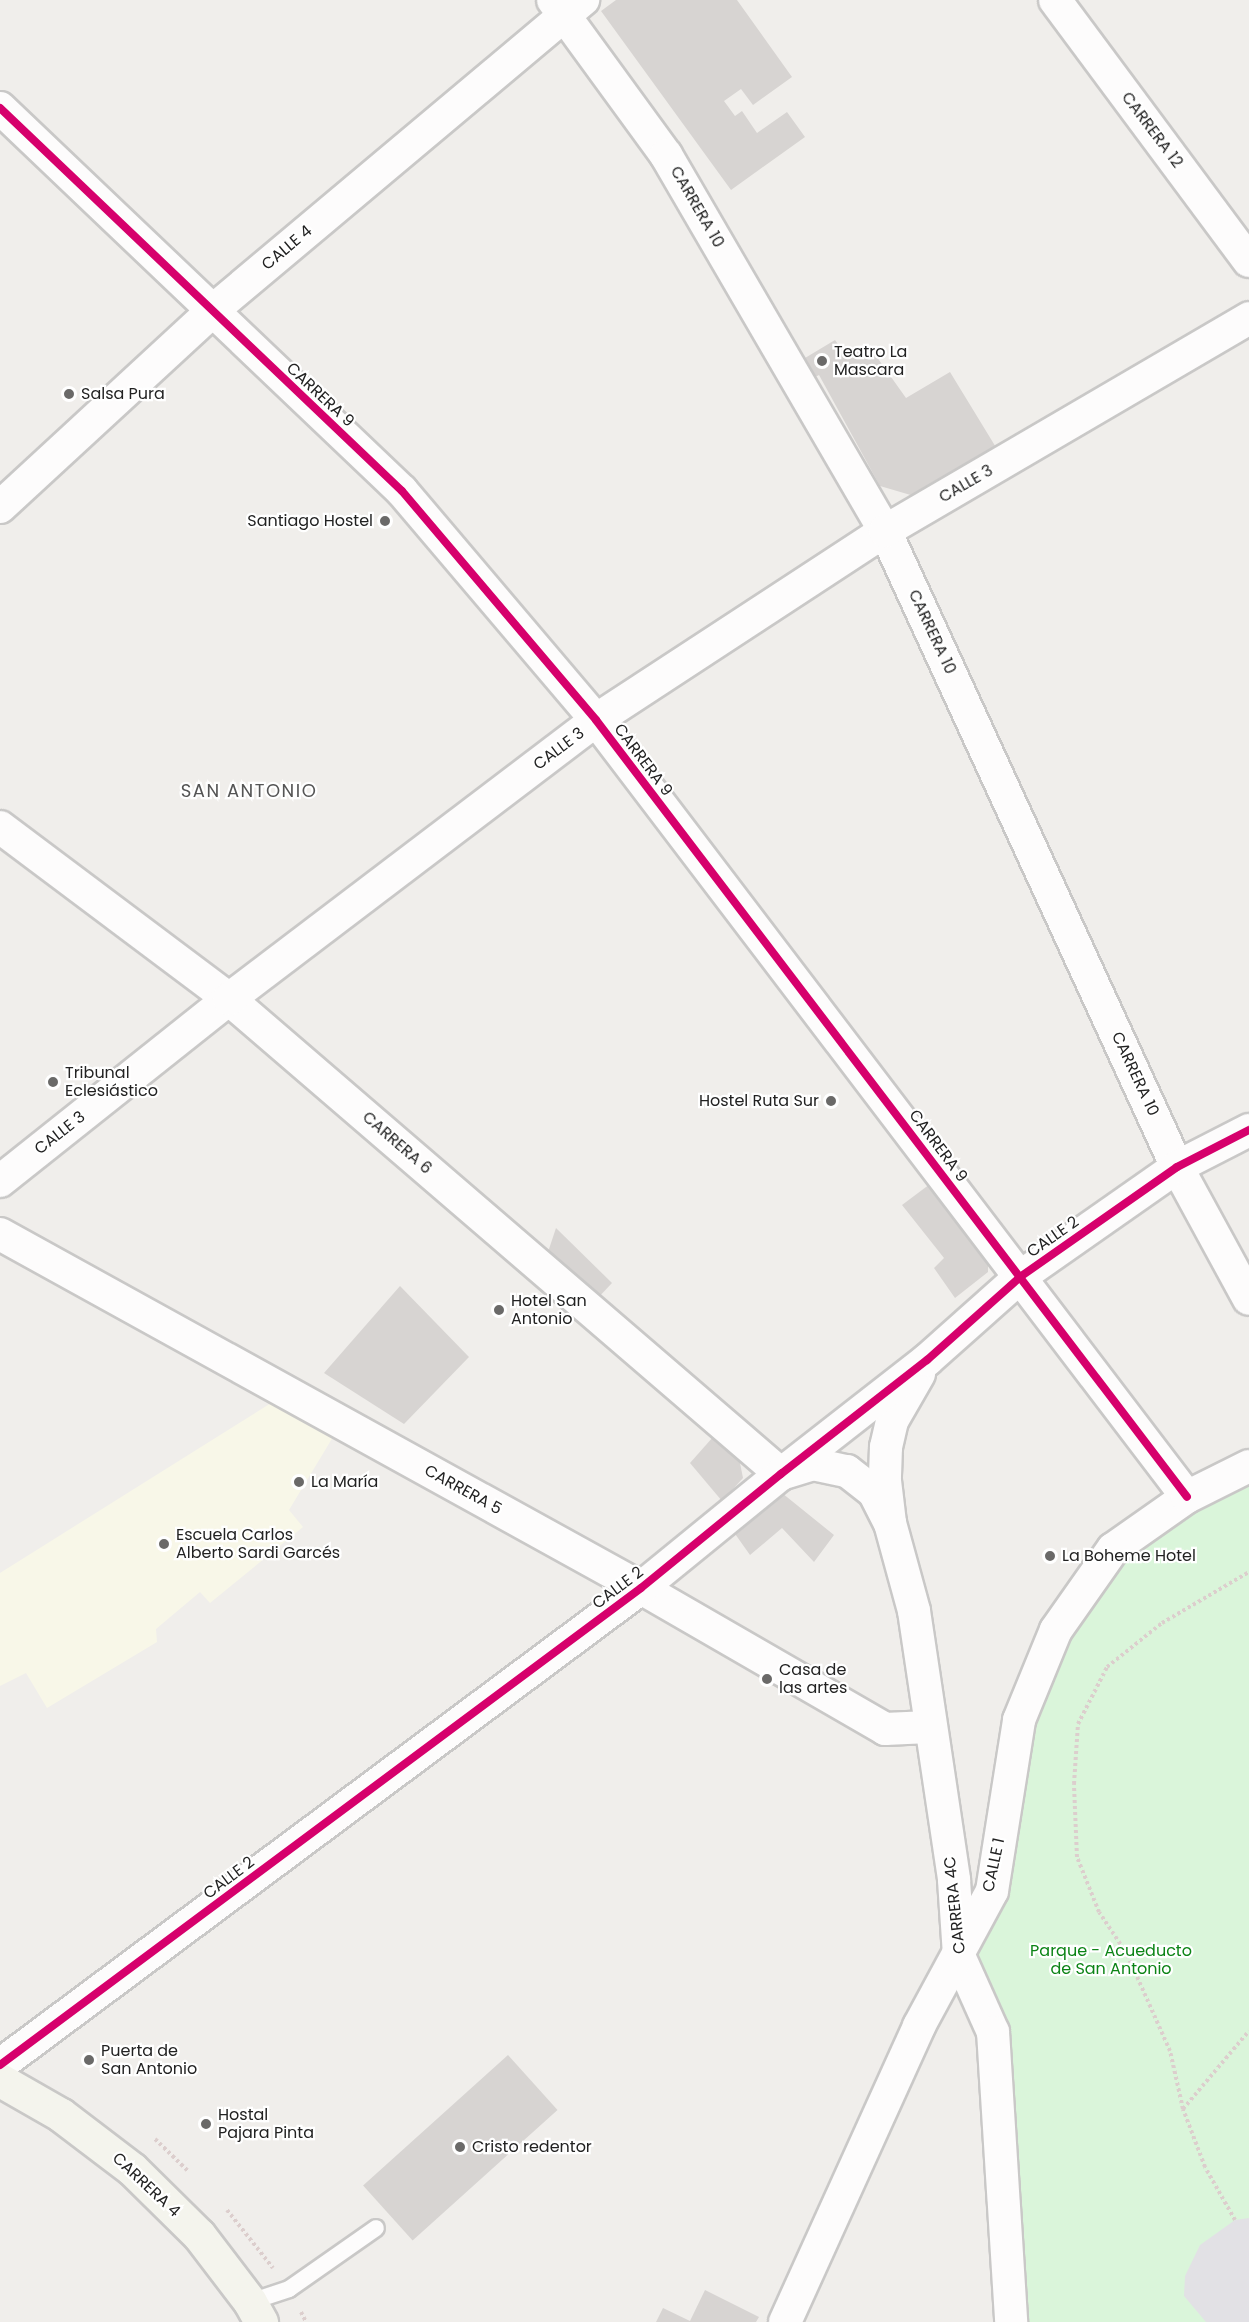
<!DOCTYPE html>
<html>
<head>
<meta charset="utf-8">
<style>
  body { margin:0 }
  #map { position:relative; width:1249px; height:2322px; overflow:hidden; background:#f0eeeb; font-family:Poppins,sans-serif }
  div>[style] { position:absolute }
  .education>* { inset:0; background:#f8f7e8 }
  .park>* { inset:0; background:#daf5da }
  .plaza>* { inset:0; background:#e2e1e5 }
  .building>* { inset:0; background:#d7d4d2; transform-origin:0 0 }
  .path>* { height:4px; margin-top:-2px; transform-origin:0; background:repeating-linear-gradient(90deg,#dccecd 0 3px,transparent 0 6px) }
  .roads { filter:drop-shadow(2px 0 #c9c8c7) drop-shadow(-2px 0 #c9c8c7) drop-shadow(0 2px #c9c8c7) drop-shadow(0 -2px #c9c8c7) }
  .service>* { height:16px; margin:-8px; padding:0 8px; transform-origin:8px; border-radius:8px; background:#fdfcfc }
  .minor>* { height:32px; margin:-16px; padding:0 16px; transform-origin:16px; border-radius:16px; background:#fdfcfc }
  .secondary>* { height:33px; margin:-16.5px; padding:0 16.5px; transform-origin:16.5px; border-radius:16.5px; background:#f4f4ed }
  .cycleway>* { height:8px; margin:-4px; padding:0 4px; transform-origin:4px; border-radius:4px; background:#d6006c }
  .dots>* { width:16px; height:16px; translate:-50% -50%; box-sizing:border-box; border:3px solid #fff; border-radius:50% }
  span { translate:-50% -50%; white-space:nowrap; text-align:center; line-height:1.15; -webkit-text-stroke:4.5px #fff; paint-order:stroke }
  .street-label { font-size:16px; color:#222 }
  .poi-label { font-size:16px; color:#222 }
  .left { translate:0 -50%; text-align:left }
  .right { translate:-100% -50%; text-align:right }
  .park-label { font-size:16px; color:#0c8416 }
  .neighbourhood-label { font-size:18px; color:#555; letter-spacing:1.5px }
</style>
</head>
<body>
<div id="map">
  <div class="education">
    <i style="clip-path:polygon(279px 1398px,336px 1432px,289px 1510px,303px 1527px,210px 1603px,200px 1592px,156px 1629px,157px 1642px,47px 1708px,26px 1673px,0 1686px,0 1573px)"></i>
  </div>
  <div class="park">
    <i style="clip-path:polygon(1249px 1466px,1249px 2322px,1011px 2322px,993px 2032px,959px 1956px,992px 1891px,1019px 1720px,1113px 1549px)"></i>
  </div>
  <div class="plaza">
    <i style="clip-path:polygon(1249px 2218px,1249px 2322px,1206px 2322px,1184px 2296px,1185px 2276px,1200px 2245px,1235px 2220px)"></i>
  </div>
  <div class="building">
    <i style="clip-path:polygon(616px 0,737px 0,792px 77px,753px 105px,741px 89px,724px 101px,735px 116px,742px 111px,757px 133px,787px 112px,805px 137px,731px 190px,601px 11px)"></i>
    <i style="clip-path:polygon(835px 340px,848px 358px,869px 346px,906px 398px,950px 372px,997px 449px,914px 496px,880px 486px,819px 375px,806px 382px,795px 364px)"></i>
    <i style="clip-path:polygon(930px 1184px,988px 1261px,988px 1272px,955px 1298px,934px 1268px,944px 1258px,902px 1205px)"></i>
    <i style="clip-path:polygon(556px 1228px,612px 1283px,596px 1300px,547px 1255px)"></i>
    <i style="clip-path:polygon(400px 1286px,469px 1357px,404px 1424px,324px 1373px)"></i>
    <i style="clip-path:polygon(713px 1437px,739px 1458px,743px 1478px,722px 1501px,690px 1463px)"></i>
    <i style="clip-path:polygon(777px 1489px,834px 1535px,814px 1562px,782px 1528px,750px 1555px,733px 1531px)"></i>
    <i style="left:508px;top:2055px;width:74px;height:195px;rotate:48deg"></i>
    <i style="clip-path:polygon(705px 2290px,759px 2317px,756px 2322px,656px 2322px,663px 2308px,690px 2321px)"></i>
  </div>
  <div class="path">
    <i style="left:1183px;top:2109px;width:102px;rotate:-49.8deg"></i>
    <i style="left:155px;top:2139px;width:46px;rotate:44.1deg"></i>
    <i style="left:227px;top:2210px;width:74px;rotate:51.6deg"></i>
    <i style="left:1235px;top:2220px;width:61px;rotate:-119.5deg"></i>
    <i style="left:1205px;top:2167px;width:62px;rotate:-110.8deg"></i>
    <i style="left:1183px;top:2109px;width:59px;rotate:-102.6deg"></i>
    <i style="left:1170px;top:2051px;width:106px;rotate:-113.9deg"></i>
    <i style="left:1127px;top:1954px;width:50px;rotate:-123.7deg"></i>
    <i style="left:1099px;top:1912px;width:59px;rotate:-111.8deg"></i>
    <i style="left:1077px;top:1857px;width:73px;rotate:-92.4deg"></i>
    <i style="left:1074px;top:1784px;width:60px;rotate:-86.2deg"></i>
    <i style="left:1078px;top:1724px;width:64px;rotate:-63deg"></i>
    <i style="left:1107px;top:1667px;width:70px;rotate:-38.7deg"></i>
    <i style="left:1162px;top:1623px;width:101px;rotate:-30.4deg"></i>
    <i style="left:301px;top:2312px;width:11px;rotate:63deg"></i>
  </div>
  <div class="roads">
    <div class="service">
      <i style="left:250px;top:2302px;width:41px;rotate:-18.4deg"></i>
      <i style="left:289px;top:2289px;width:106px;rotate:-35deg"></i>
    </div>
    <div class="minor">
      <i style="left:553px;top:0;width:192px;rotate:53.9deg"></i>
      <i style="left:666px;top:155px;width:435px;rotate:59.8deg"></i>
      <i style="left:885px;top:531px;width:700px;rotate:65.34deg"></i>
      <i style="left:1177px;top:1167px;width:150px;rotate:61.4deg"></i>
      <i style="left:1055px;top:0;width:325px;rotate:53.4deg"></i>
      <i style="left:0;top:108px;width:555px;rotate:43.61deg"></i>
      <i style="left:402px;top:491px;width:300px;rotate:49.7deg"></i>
      <i style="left:596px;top:720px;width:976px;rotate:52.74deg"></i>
      <i style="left:0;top:507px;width:287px;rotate:-42.7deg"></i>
      <i style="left:211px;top:312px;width:486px;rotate:-40deg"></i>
      <i style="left:0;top:827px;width:286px;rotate:36.9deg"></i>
      <i style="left:229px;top:999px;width:728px;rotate:40.71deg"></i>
      <i style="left:781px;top:1474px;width:34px;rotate:-17deg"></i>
      <i style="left:813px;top:1464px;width:35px;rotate:12deg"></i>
      <i style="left:847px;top:1471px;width:34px;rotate:38deg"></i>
      <i style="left:874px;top:1492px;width:35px;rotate:63deg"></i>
      <i style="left:0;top:1181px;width:293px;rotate:-38.5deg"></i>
      <i style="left:229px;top:999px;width:461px;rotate:-37.2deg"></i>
      <i style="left:596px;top:720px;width:345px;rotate:-33.2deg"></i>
      <i style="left:885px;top:531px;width:422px;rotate:-30.3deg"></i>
      <i style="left:0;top:1234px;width:732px;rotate:28.91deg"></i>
      <i style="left:641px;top:1588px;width:282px;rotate:30deg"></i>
      <i style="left:885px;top:1729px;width:44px;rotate:-2.6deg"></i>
      <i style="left:919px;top:1374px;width:54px;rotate:119.9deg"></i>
      <i style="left:892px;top:1421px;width:27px;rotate:103deg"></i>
      <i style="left:886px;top:1447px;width:34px;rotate:92deg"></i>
      <i style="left:885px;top:1481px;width:42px;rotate:83.2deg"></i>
      <i style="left:890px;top:1523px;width:91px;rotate:74.7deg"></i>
      <i style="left:914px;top:1611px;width:272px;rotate:81.5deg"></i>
      <i style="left:954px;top:1880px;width:76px;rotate:86.2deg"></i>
      <i style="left:959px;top:1956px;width:83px;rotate:65.9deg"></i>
      <i style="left:993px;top:2032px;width:291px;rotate:86.4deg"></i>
      <i style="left:0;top:2065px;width:799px;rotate:-36.65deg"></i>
      <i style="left:641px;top:1588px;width:181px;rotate:-39.2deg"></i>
      <i style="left:781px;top:1474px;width:185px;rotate:-38deg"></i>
      <i style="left:927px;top:1360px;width:125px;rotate:-41.7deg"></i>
      <i style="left:1020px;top:1277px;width:192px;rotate:-35deg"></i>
      <i style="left:1177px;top:1167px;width:81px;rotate:-27.2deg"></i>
      <i style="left:785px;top:2322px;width:325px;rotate:-65.6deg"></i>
      <i style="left:919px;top:2026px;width:153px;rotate:-61.6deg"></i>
      <i style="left:992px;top:1891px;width:173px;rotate:-81deg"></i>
      <i style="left:1019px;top:1720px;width:97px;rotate:-67.7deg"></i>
      <i style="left:1056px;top:1630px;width:99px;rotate:-54.9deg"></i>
      <i style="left:1113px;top:1549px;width:90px;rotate:-35.1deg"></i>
      <i style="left:1187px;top:1497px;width:69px;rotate:-26.6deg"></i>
    </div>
    <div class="secondary">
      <i style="left:0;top:2080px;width:70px;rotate:29.8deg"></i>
      <i style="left:61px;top:2115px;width:89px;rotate:37.3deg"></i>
      <i style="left:132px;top:2169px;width:94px;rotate:44.6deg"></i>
      <i style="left:199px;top:2235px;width:84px;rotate:52.7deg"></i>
      <i style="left:250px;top:2302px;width:23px;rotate:61deg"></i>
    </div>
  </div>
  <div class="cycleway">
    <i style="left:0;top:108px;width:555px;rotate:43.61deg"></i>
    <i style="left:402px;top:491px;width:300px;rotate:49.7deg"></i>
    <i style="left:596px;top:720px;width:976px;rotate:52.74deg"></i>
    <i style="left:0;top:2065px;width:799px;rotate:-36.65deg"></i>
    <i style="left:641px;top:1588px;width:181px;rotate:-39.2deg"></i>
    <i style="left:781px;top:1474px;width:185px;rotate:-38deg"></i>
    <i style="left:927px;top:1360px;width:125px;rotate:-41.7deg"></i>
    <i style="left:1020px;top:1277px;width:192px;rotate:-35deg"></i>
    <i style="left:1177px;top:1167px;width:81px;rotate:-27.2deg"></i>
  </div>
  <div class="dots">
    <i style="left:822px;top:361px;background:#6a6968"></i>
    <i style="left:69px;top:394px;background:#6a6968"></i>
    <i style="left:385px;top:521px;background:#6a6968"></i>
    <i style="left:53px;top:1082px;background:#6a6968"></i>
    <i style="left:831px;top:1101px;background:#6a6968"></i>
    <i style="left:499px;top:1310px;background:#6a6968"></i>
    <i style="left:299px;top:1482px;background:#6a6968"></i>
    <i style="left:164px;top:1544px;background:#6a6968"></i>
    <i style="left:1050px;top:1556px;background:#6a6968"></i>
    <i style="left:767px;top:1679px;background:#6a6968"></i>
    <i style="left:89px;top:2060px;background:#6a6968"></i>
    <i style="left:206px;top:2124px;background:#6a6968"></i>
    <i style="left:460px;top:2147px;background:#6a6968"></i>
  </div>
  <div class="street-label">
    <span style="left:1152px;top:130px;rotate:53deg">CARRERA 12</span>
    <span style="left:697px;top:207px;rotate:60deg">CARRERA 10</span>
    <span style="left:287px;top:248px;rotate:-40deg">CALLE 4</span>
    <span style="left:320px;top:395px;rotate:43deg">CARRERA 9</span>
    <span style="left:966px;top:484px;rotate:-30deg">CALLE 3</span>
    <span style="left:932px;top:632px;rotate:65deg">CARRERA 10</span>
    <span style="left:559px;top:749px;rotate:-37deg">CALLE 3</span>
    <span style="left:643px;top:760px;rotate:53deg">CARRERA 9</span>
    <span style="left:1135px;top:1074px;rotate:65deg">CARRERA 10</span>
    <span style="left:60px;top:1133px;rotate:-38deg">CALLE 3</span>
    <span style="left:397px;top:1143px;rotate:41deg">CARRERA 6</span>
    <span style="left:938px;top:1146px;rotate:53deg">CARRERA 9</span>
    <span style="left:1053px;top:1237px;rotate:-35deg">CALLE 2</span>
    <span style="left:463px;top:1490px;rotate:29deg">CARRERA 5</span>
    <span style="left:618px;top:1588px;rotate:-37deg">CALLE 2</span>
    <span style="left:994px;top:1865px;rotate:-78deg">CALLE 1</span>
    <span style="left:229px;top:1878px;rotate:-37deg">CALLE 2</span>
    <span style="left:955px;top:1905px;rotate:-96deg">CARRERA 4C</span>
    <span style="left:146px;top:2185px;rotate:43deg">CARRERA 4</span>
  </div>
  <div class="poi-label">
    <span class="left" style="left:834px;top:361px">Teatro La<br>Mascara</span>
    <span class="left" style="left:81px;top:394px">Salsa Pura</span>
    <span class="right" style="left:373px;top:521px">Santiago Hostel</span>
    <span class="left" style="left:65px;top:1082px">Tribunal<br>Eclesiástico</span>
    <span class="right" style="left:819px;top:1101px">Hostel Ruta Sur</span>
    <span class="left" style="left:511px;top:1310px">Hotel San<br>Antonio</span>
    <span class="left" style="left:311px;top:1482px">La María</span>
    <span class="left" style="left:176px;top:1544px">Escuela Carlos<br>Alberto Sardi Garcés</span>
    <span class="left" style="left:1062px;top:1556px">La Boheme Hotel</span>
    <span class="left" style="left:779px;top:1679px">Casa de<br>las artes</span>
    <span class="left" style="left:101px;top:2060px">Puerta de<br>San Antonio</span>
    <span class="left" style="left:218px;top:2124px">Hostal<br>Pajara Pinta</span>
    <span class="left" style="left:472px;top:2147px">Cristo redentor</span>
  </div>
  <div class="park-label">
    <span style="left:1111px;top:1960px">Parque - Acueducto<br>de San Antonio</span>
  </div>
  <div class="neighbourhood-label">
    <span style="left:249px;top:791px">SAN ANTONIO</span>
  </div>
</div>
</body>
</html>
